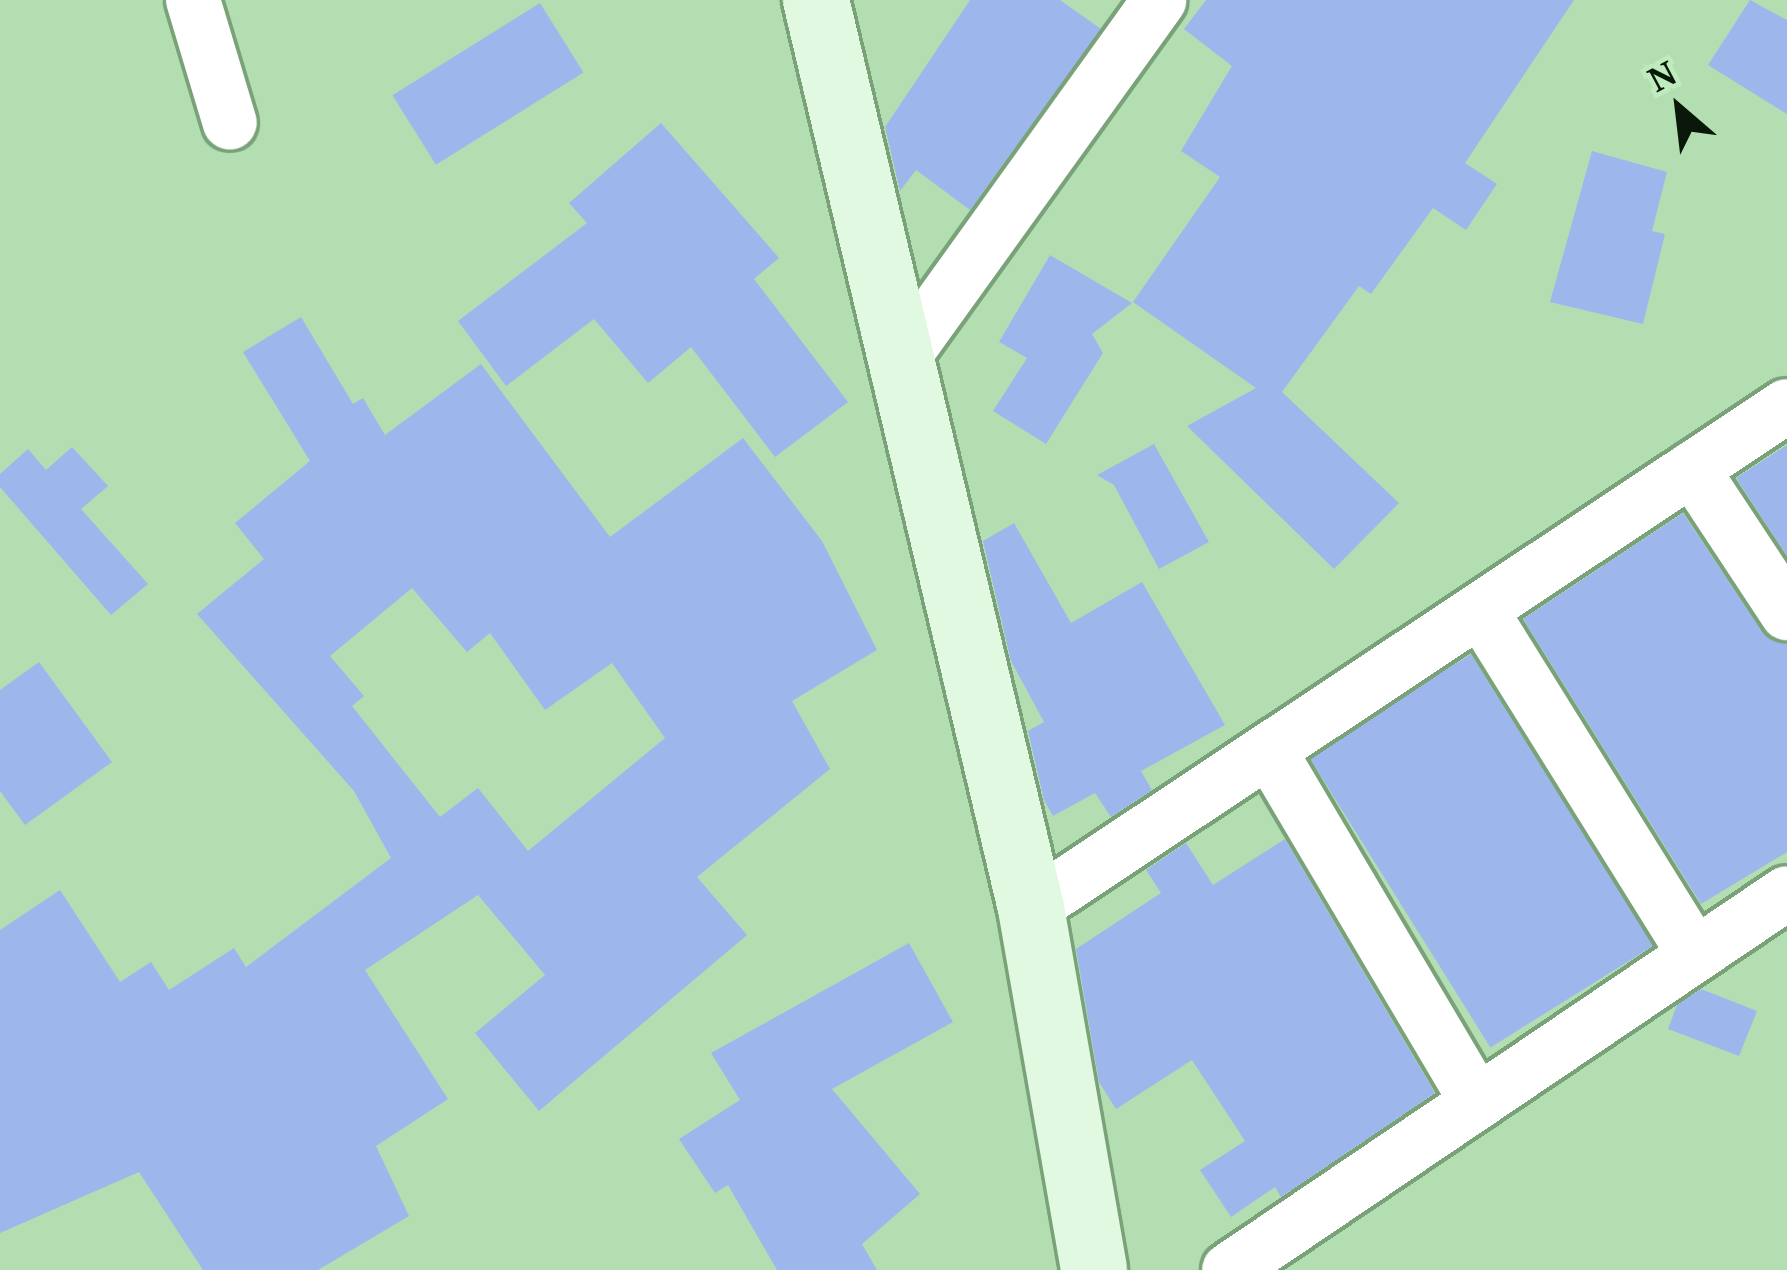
<!DOCTYPE html>
<html>
<head>
<meta charset="utf-8">
<style>
  body { margin:0 }
  #map { position:relative; width:1787px; height:1270px; overflow:hidden; background:#b3deb2; font-family:"Noto Serif",serif }
  div>[style] { position:absolute }
  .building>* { inset:0; background:#9db7ed; transform-origin:0 0 }
  .roads { filter:drop-shadow(3px 0 #7aa279) drop-shadow(-3px 0 #7aa279) drop-shadow(0 3px #7aa279) drop-shadow(0 -3px #7aa279) }
  .street>* { height:54px; margin:-27px; padding:0 27px; transform-origin:27px; border-radius:27px; background:#fff }
  .secondary>* { height:66px; margin:-33px; padding:0 33px; transform-origin:33px; border-radius:33px; background:#e1f9e1 }
  span { translate:-50% -50%; white-space:nowrap; text-align:center; line-height:1.15; -webkit-text-stroke:12px #c0ebbf; paint-order:stroke }
  .north { position:absolute; left:1619px; top:48px; width:120px; height:120px; -webkit-text-stroke:9px #c0ebbf; paint-order:stroke; rotate:332deg; font-size:33px; font-weight:700; line-height:48px; text-align:center; color:#091809 }
  .north::after { content:''; display:block; margin:auto; width:42px; height:54px; background:#091809; clip-path:polygon(50% 0,100% 100%,50% 72%,0 100%) }
</style>
</head>
<body>
<div id="map">
  <div class="building">
    <i style="clip-path:polygon(970px 0,1060px 0,1101px 29px,970px 210px,916px 170px,900px 191px,885px 127px)"></i>
    <i style="clip-path:polygon(1206px 0,1574px 0,1465px 163px,1497px 184px,1466px 230px,1433px 208px,1371px 294px,1359px 286px,1282px 392px,1399px 503px,1334px 569px,1187px 426px,1256px 388px,1133px 302px,1220px 177px,1181px 151px,1232px 66px,1184px 29px)"></i>
    <i style="clip-path:polygon(1750px 0,1787px 20px,1787px 114px,1708px 65px)"></i>
    <i style="left:540px;top:3px;width:82px;height:174px;rotate:58deg"></i>
    <i style="clip-path:polygon(661px 123px,779px 258px,754px 279px,848px 402px,775px 457px,691px 347px,648px 383px,594px 319px,506px 386px,458px 321px,587px 223px,569px 203px)"></i>
    <i style="clip-path:polygon(1592px 151px,1667px 172px,1652px 231px,1665px 234px,1643px 324px,1550px 302px)"></i>
    <i style="clip-path:polygon(1050px 255px,1132px 303px,1092px 334px,1103px 353px,1046px 444px,993px 411px,1027px 358px,999px 342px)"></i>
    <i style="clip-path:polygon(evenodd,301px 317px,353px 404px,363px 398px,385px 435px,481px 364px,610px 537px,743px 438px,822px 541px,877px 650px,792px 701px,830px 769px,697px 877px,747px 935px,539px 1111px,475px 1033px,545px 975px,478px 895px,365px 970px,448px 1099px,376px 1146px,409px 1216px,318px 1270px,203px 1270px,139px 1172px,0 1233px,0 930px,60px 890px,120px 982px,151px 962px,169px 990px,234px 948px,246px 967px,391px 858px,354px 791px,197px 614px,264px 559px,235px 523px,310px 461px,243px 352px,301px 317px,412px 588px,467px 652px,490px 633px,545px 710px,612px 663px,665px 738px,528px 851px,478px 788px,440px 817px,352px 706px,364px 696px,330px 656px,412px 588px)"></i>
    <i style="clip-path:polygon(1154px 444px,1209px 542px,1159px 569px,1114px 485px,1097px 475px)"></i>
    <i style="clip-path:polygon(1787px 445px,1787px 556px,1736px 478px)"></i>
    <i style="clip-path:polygon(72px 447px,108px 486px,81px 509px,148px 584px,111px 615px,0 487px,0 474px,28px 449px,46px 470px)"></i>
    <i style="clip-path:polygon(1683px 513px,1761px 630px,1787px 644px,1787px 852px,1701px 904px,1523px 619px)"></i>
    <i style="clip-path:polygon(1014px 523px,1071px 623px,1142px 582px,1225px 725px,1141px 771px,1152px 790px,1111px 817px,1095px 793px,1053px 816px,1044px 800px,1028px 731px,1044px 722px,1011px 661px,983px 541px)"></i>
    <i style="left:1471px;top:654px;width:344px;height:192px;rotate:58deg"></i>
    <i style="clip-path:polygon(39px 662px,112px 762px,25px 825px,0 791px,0 690px)"></i>
    <i style="clip-path:polygon(1285px 839px,1435px 1093px,1281px 1197px,1275px 1187px,1231px 1217px,1200px 1170px,1245px 1141px,1192px 1060px,1116px 1109px,1099px 1082px,1076px 949px,1161px 893px,1146px 870px,1186px 843px,1213px 885px)"></i>
    <i style="clip-path:polygon(909px 943px,953px 1022px,832px 1089px,920px 1194px,862px 1244px,877px 1270px,777px 1270px,728px 1185px,715px 1193px,679px 1139px,740px 1100px,711px 1053px)"></i>
    <i style="clip-path:polygon(1701px 989px,1757px 1011px,1739px 1056px,1668px 1029px,1677px 1005px)"></i>
  </div>
  <div class="roads">
    <div class="street">
      <i style="left:193px;top:0;width:128px;rotate:73.3deg"></i>
      <i style="left:898px;top:364px;width:448px;rotate:-54.3deg"></i>
      <i style="left:1692px;top:469px;width:173px;rotate:56.6deg"></i>
      <i style="left:1481px;top:611px;width:405px;rotate:58.1deg"></i>
      <i style="left:1270px;top:752px;width:407px;rotate:59.4deg"></i>
      <i style="left:1031px;top:908px;width:907px;rotate:-33.59deg"></i>
      <i style="left:1229px;top:1270px;width:673px;rotate:-34.04deg"></i>
    </div>
    <div class="secondary">
      <i style="left:816px;top:0;width:933px;rotate:76.68deg"></i>
      <i style="left:1031px;top:908px;width:367px;rotate:80.1deg"></i>
    </div>
  </div>
  <div class="north">N</div>
</div>
</body>
</html>
